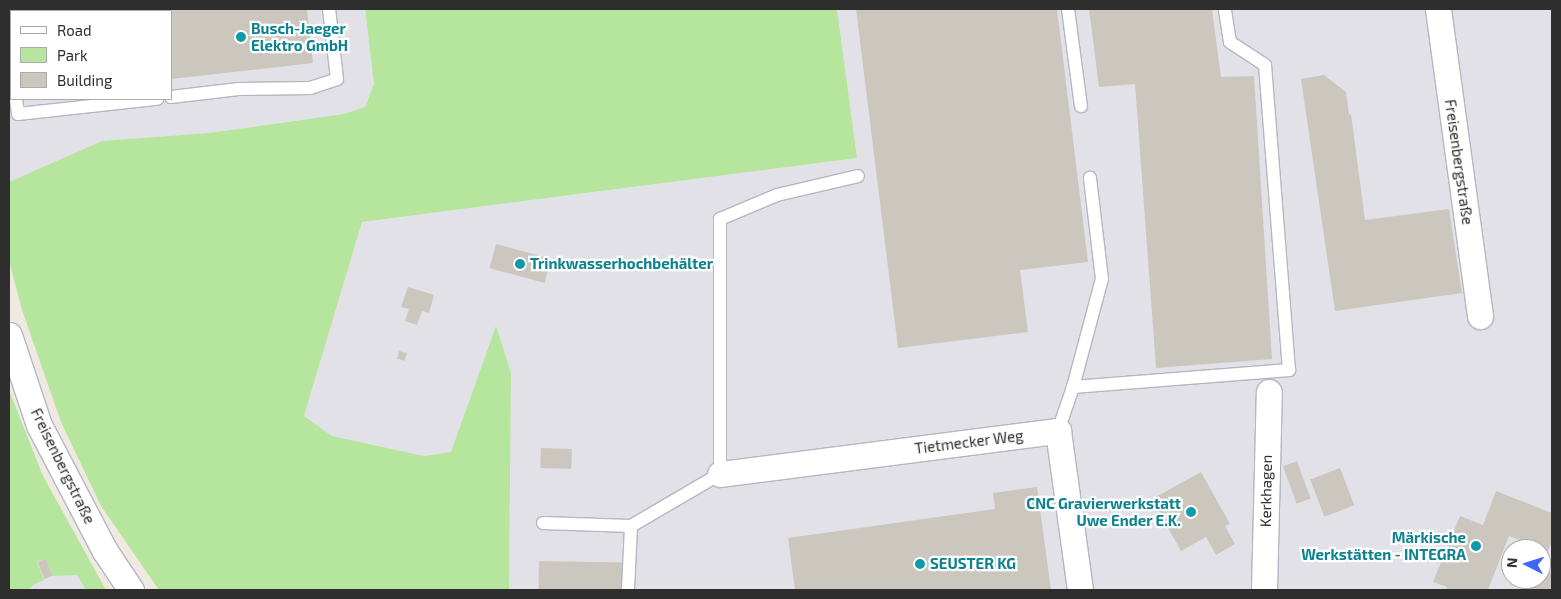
<!DOCTYPE html>
<html>
<head>
<meta charset="utf-8">
<style>
  body { margin:0 }
  #map { position:relative; width:1561px; height:599px; overflow:hidden; background:#efe9e1; font-family:"Exo 2",sans-serif }
  div>[style] { position:absolute }
  .industrial>* { inset:0; background:#e3e1e8 }
  .green>* { inset:0; background:#b6e59e }
  .building>* { inset:0; background:#cbc7bf; transform-origin:0 0 }
  .roads { filter:drop-shadow(1px 0 #b4b7c1) drop-shadow(-1px 0 #b4b7c1) drop-shadow(0 1px #b4b7c1) drop-shadow(0 -1px #b4b7c1) }
  .lane>* { height:12px; margin:-6px; padding:0 6px; transform-origin:6px; border-radius:6px; background:#fff }
  .street>* { height:25px; margin:-12.5px; padding:0 12.5px; transform-origin:12.5px; border-radius:12.5px; background:#fff }
  .dots>* { width:14px; height:14px; translate:-50% -50%; box-sizing:border-box; border:2px solid #fff; border-radius:50% }
  span { translate:-50% -50%; white-space:nowrap; text-align:center; line-height:1.15; -webkit-text-stroke:4.5px #fff; paint-order:stroke }
  .culture-label { font-size:15px; color:#0d838f; font-weight:700 }
  .left { translate:0 -50%; text-align:left }
  .right { translate:-100% -50%; text-align:right }
  .street-label { font-size:15px; color:#2e2e2e }
  .frame { position:absolute; inset:0; border:10px solid #2e2e2e; pointer-events:none }
  .legend { position:absolute; left:10px; top:10px; width:162px; height:90px; box-sizing:border-box; background:#fff; border:1px solid #ababab; margin:0; padding:6px 9px; list-style:none; font-size:15px; color:#2e2e2e }
  .legend li { display:flex; align-items:center; gap:10px; height:25px }
  .legend b { width:25px; border:1px solid #ababab }
  .north { position:absolute; left:1501px; top:539px; width:50px; height:50px; box-sizing:border-box; background:#fff; border:1px solid #ababab; border-radius:50%; rotate:275deg; font-size:14px; font-weight:700; line-height:20px; text-align:center; color:#2e2e2e }
  .north::after { content:''; display:block; margin:auto; width:18px; height:22px; background:#4264fb; clip-path:polygon(50% 0,100% 100%,50% 72%,0 100%) }
</style>
</head>
<body>
<div id="map">
  <div class="industrial">
    <i style="clip-path:polygon(evenodd,9px 9px,365px 9px,374px 84px,365px 107px,344px 114px,209px 133px,102px 141px,9px 182px,9px 9px,11px 11px,171px 11px,171px 99px,11px 99px,11px 11px)"></i>
    <i style="clip-path:polygon(evenodd,837px 9px,1552px 9px,1552px 590px,509px 590px,511px 373px,496px 327px,452px 452px,424px 456px,332px 436px,304px 416px,362px 222px,857px 158px,837px 9px,1511px 549px,1541px 549px,1541px 579px,1511px 579px,1511px 549px)"></i>
    <i style="clip-path:polygon(46px 559px,77px 575px,86px 590px,28px 590px,35px 584px,37px 562px)"></i>
  </div>
  <div class="green">
    <i style="clip-path:polygon(365px 9px,837px 9px,857px 158px,362px 222px,304px 416px,332px 436px,424px 456px,451px 452px,496px 326px,511px 373px,509px 590px,159px 590px,101px 506px,61px 422px,22px 310px,9px 261px,9px 182px,102px 141px,209px 133px,344px 114px,365px 107px,374px 84px)"></i>
    <i style="clip-path:polygon(9px 390px,43px 476px,106px 590px,86px 590px,77px 575px,53px 576px,46px 559px,37px 562px,44px 580px,35px 584px,28px 590px,9px 590px)"></i>
  </div>
  <div class="building">
    <i style="clip-path:polygon(97px 9px,307px 9px,313px 63px,171px 79px,171px 11px,97px 11px)"></i>
    <i style="clip-path:polygon(856px 9px,1057px 9px,1088px 262px,1020px 270px,1028px 332px,898px 348px)"></i>
    <i style="clip-path:polygon(1089px 9px,1212px 9px,1221px 77px,1254px 76px,1272px 359px,1156px 368px,1135px 84px,1099px 87px)"></i>
    <i style="clip-path:polygon(1324px 75px,1346px 92px,1349px 115px,1351px 114px,1365px 220px,1449px 209px,1462px 293px,1335px 311px,1301px 79px)"></i>
    <i style="left:496px;top:244px;width:57px;height:25px;rotate:15deg"></i>
    <i style="clip-path:polygon(408px 287px,434px 295px,429px 313px,422px 311px,417px 325px,405px 321px,409px 309px,401px 307px)"></i>
    <i style="left:399px;top:351px;width:8px;height:8px;rotate:14deg"></i>
    <i style="left:541px;top:448px;width:31px;height:20px;rotate:2deg"></i>
    <i style="left:1297px;top:461px;width:40px;height:15px;rotate:70deg"></i>
    <i style="left:1340px;top:468px;width:40px;height:32px;rotate:69deg"></i>
    <i style="clip-path:polygon(1201px 472px,1230px 524px,1225px 526px,1235px 544px,1216px 555px,1206px 537px,1181px 551px,1152px 499px)"></i>
    <i style="clip-path:polygon(1037px 487px,1051px 590px,795px 590px,788px 538px,995px 509px,993px 493px)"></i>
    <i style="clip-path:polygon(1496px 491px,1552px 513px,1552px 541px,1548px 551px,1509px 536px,1488px 590px,1446px 590px,1447px 587px,1433px 582px,1460px 516px,1483px 525px)"></i>
    <i style="left:46px;top:559px;width:18px;height:9px;rotate:68deg"></i>
    <i style="left:539px;top:561px;width:86px;height:29px;rotate:1deg"></i>
    <i style="clip-path:polygon(1541px 568px,1552px 573px,1552px 590px,1529px 590px,1533px 579px,1541px 579px)"></i>
  </div>
  <div class="roads">
    <div class="lane">
      <i style="left:1068px;top:9px;width:98px;rotate:82.4deg"></i>
      <i style="left:9px;top:38px;width:20px;rotate:84deg"></i>
      <i style="left:171px;top:97px;width:68px;rotate:-6.7deg"></i>
      <i style="left:239px;top:89px;width:71px;rotate:-0.8deg"></i>
      <i style="left:310px;top:88px;width:28px;rotate:-18deg"></i>
      <i style="left:337px;top:79px;width:70px;rotate:-96.5deg"></i>
      <i style="left:16px;top:99px;width:15px;rotate:82deg"></i>
      <i style="left:18px;top:114px;width:140px;rotate:-6.2deg"></i>
      <i style="left:1073px;top:387px;width:217px;rotate:-4.5deg"></i>
      <i style="left:1289px;top:370px;width:306px;rotate:-94.5deg"></i>
      <i style="left:1265px;top:65px;width:42px;rotate:-146.7deg"></i>
      <i style="left:1230px;top:42px;width:33px;rotate:-99deg"></i>
      <i style="left:1058px;top:431px;width:46px;rotate:-71.2deg"></i>
      <i style="left:1073px;top:387px;width:112px;rotate:-75deg"></i>
      <i style="left:1102px;top:279px;width:102px;rotate:-96.8deg"></i>
      <i style="left:543px;top:523px;width:88px;rotate:2deg"></i>
      <i style="left:631px;top:526px;width:103px;rotate:-30.3deg"></i>
      <i style="left:720px;top:474px;width:255px;rotate:-90deg"></i>
      <i style="left:720px;top:219px;width:62px;rotate:-22.8deg"></i>
      <i style="left:777px;top:195px;width:83px;rotate:-13.2deg"></i>
      <i style="left:628px;top:590px;width:64px;rotate:-87.3deg"></i>
    </div>
    <div class="street">
      <i style="left:1438px;top:9px;width:310px;rotate:82.2deg"></i>
      <i style="left:9px;top:335px;width:95px;rotate:71.6deg"></i>
      <i style="left:39px;top:425px;width:142px;rotate:62.4deg"></i>
      <i style="left:105px;top:551px;width:47px;rotate:56.3deg"></i>
      <i style="left:720px;top:474px;width:341px;rotate:-7.3deg"></i>
      <i style="left:1058px;top:431px;width:161px;rotate:82.1deg"></i>
      <i style="left:1264px;top:590px;width:198px;rotate:-88.6deg"></i>
    </div>
  </div>
  <div class="dots">
    <i style="left:241px;top:37px;background:#0f9aa8"></i>
    <i style="left:520px;top:264px;background:#0f9aa8"></i>
    <i style="left:1191px;top:512px;background:#0f9aa8"></i>
    <i style="left:1476px;top:546px;background:#0f9aa8"></i>
    <i style="left:920px;top:564px;background:#0f9aa8"></i>
  </div>
  <div class="culture-label">
    <span class="left" style="left:251px;top:37px">Busch-Jaeger<br>Elektro GmbH</span>
    <span class="left" style="left:530px;top:264px">Trinkwasserhochbehälter</span>
    <span class="right" style="left:1181px;top:512px">CNC Gravierwerkstatt<br>Uwe Ender E.K.</span>
    <span class="right" style="left:1466px;top:546px">Märkische<br>Werkstätten - INTEGRA</span>
    <span class="left" style="left:930px;top:564px">SEUSTER KG</span>
  </div>
  <div class="street-label">
    <span style="left:1459px;top:162px;rotate:82deg">Freisenbergstraße</span>
    <span style="left:969px;top:442px;rotate:-7deg">Tietmecker Weg</span>
    <span style="left:63px;top:466px;rotate:64deg">Freisenbergstraße</span>
    <span style="left:1266px;top:491px;rotate:-89deg">Kerkhagen</span>
  </div>
  <div class="frame"></div>
  <ul class="legend">
  <li><b style="height:6px;background:#fff"></b>Road</li>
  <li><b style="height:14px;background:#b6e59e"></b>Park</li>
  <li><b style="height:14px;background:#cbc7bf"></b>Building</li>
  </ul>
  <div class="north">N</div>
</div>
</body>
</html>
